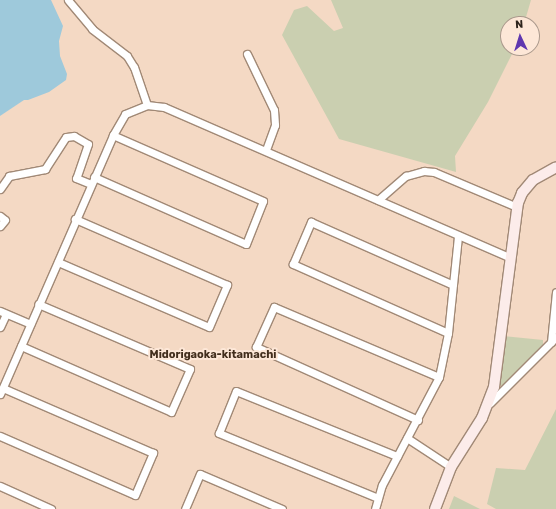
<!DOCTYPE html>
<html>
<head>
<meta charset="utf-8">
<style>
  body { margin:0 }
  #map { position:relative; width:556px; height:509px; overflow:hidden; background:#f4d9c4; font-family:Rubik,sans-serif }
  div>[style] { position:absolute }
  .green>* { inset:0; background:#cacfb0 }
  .water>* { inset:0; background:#9ec9db }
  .roads { filter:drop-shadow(1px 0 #a18976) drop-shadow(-1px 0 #a18976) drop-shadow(0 1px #a18976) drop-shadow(0 -1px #a18976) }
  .street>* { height:7px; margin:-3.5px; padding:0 3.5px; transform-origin:3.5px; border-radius:3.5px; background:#fff }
  .secondary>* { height:10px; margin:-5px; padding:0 5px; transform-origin:5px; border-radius:5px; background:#fcecea }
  span { translate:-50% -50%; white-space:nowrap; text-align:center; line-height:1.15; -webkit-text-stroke:4px #fde7d7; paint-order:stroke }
  .neighbourhood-label { font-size:11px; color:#422e1d; font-weight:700 }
  .north { position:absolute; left:500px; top:16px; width:40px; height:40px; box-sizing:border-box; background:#fde7d7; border:1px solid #aa998c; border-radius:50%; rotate:356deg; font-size:11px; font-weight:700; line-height:16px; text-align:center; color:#2e241c }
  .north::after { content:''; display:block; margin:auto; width:14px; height:18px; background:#5f37af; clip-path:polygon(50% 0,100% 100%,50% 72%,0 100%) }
</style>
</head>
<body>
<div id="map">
  <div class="green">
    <i style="clip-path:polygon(331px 0,531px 0,524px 24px,508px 24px,508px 48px,515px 48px,488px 102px,455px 156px,456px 172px,339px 139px,282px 35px,294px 10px,307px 6px,334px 31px,343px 28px)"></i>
    <i style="clip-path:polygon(503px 336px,543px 340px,543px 345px,504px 386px,498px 385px)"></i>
    <i style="clip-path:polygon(556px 409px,556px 509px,496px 509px,487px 504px,496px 468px,525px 470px)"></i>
    <i style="clip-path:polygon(454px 496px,480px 509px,449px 509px)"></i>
  </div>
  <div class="water">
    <i style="clip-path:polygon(0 0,51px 0,63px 26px,59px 41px,60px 56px,67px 74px,66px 80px,49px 92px,28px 100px,24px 100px,0 116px)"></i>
  </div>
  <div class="roads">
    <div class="street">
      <i style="left:68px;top:0;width:38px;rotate:50deg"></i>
      <i style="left:92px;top:29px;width:44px;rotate:37.6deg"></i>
      <i style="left:127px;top:56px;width:13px;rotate:58deg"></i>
      <i style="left:134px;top:67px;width:40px;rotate:71.1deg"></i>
      <i style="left:247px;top:54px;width:62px;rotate:64.3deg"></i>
      <i style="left:274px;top:110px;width:15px;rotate:86deg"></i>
      <i style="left:275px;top:125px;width:27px;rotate:110deg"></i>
      <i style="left:94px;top:177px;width:166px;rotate:23.8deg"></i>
      <i style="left:246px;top:244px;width:46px;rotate:-68.4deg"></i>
      <i style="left:263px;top:201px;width:164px;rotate:-156.3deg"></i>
      <i style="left:0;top:189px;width:16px;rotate:-55deg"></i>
      <i style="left:9px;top:176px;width:37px;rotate:-11deg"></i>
      <i style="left:45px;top:169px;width:38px;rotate:-57deg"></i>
      <i style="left:66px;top:137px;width:8px;rotate:-7deg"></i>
      <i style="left:74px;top:136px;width:16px;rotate:30deg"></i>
      <i style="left:88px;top:144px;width:36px;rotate:109deg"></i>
      <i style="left:76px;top:178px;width:16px;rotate:22deg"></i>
      <i style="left:378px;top:200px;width:37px;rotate:-41deg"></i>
      <i style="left:406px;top:176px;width:19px;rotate:-16deg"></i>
      <i style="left:424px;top:171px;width:10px;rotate:6deg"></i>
      <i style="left:434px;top:172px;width:90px;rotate:22.9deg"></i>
      <i style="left:0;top:216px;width:6px;rotate:39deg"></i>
      <i style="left:5px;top:220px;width:8px;rotate:130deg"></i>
      <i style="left:58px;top:262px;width:164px;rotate:23.3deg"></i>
      <i style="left:209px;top:327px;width:46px;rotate:-66.8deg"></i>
      <i style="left:227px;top:285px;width:166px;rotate:-156.5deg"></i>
      <i style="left:0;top:311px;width:33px;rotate:23deg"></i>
      <i style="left:0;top:327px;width:14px;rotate:-65deg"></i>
      <i style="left:448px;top:333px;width:170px;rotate:-156deg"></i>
      <i style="left:293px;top:264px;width:46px;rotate:-66.8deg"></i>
      <i style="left:311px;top:222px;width:155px;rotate:23.9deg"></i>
      <i style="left:551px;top:342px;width:50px;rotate:-84.3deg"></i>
      <i style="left:21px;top:346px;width:164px;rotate:23.7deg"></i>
      <i style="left:171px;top:412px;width:47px;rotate:-66.2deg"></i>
      <i style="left:190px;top:369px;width:165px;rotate:-156.8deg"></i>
      <i style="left:0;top:394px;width:283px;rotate:-66.4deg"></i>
      <i style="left:113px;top:135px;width:24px;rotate:-60deg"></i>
      <i style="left:125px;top:114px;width:24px;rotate:-22deg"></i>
      <i style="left:147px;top:105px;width:17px;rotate:7deg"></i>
      <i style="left:164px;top:107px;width:376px;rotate:23.5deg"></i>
      <i style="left:490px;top:403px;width:93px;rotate:-45deg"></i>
      <i style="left:418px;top:420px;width:178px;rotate:-155.7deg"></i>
      <i style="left:256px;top:347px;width:44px;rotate:-65.8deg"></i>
      <i style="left:274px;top:307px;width:179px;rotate:23deg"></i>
      <i style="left:0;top:436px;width:147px;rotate:23.6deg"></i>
      <i style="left:135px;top:495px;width:46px;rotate:-66.8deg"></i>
      <i style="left:153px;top:453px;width:163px;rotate:-156.6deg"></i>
      <i style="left:407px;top:438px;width:53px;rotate:33.4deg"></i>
      <i style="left:0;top:486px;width:56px;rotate:24.3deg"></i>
      <i style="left:378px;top:498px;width:172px;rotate:-157.8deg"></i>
      <i style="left:219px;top:433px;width:45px;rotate:-68deg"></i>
      <i style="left:236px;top:391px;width:174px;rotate:22deg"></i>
      <i style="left:185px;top:509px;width:38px;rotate:-67deg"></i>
      <i style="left:200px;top:474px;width:89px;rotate:23.1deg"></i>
      <i style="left:375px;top:509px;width:25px;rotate:-74deg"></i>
      <i style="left:382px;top:485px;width:122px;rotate:-62.2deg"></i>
      <i style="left:439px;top:377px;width:45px;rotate:-78.4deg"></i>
      <i style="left:448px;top:333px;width:98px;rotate:-84.1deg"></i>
    </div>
    <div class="secondary">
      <i style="left:435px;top:509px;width:45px;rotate:-69.1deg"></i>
      <i style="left:451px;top:467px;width:58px;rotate:-57.7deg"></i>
      <i style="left:482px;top:418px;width:33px;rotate:-69deg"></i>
      <i style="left:494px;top:387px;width:186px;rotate:-82.6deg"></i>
      <i style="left:518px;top:203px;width:11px;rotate:-68deg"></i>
      <i style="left:522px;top:193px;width:17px;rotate:-50deg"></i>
      <i style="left:533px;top:180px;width:26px;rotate:-29deg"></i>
    </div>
  </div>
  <div class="neighbourhood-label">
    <span style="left:213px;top:355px">Midorigaoka-kitamachi</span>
  </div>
  <div class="north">N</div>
</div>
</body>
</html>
